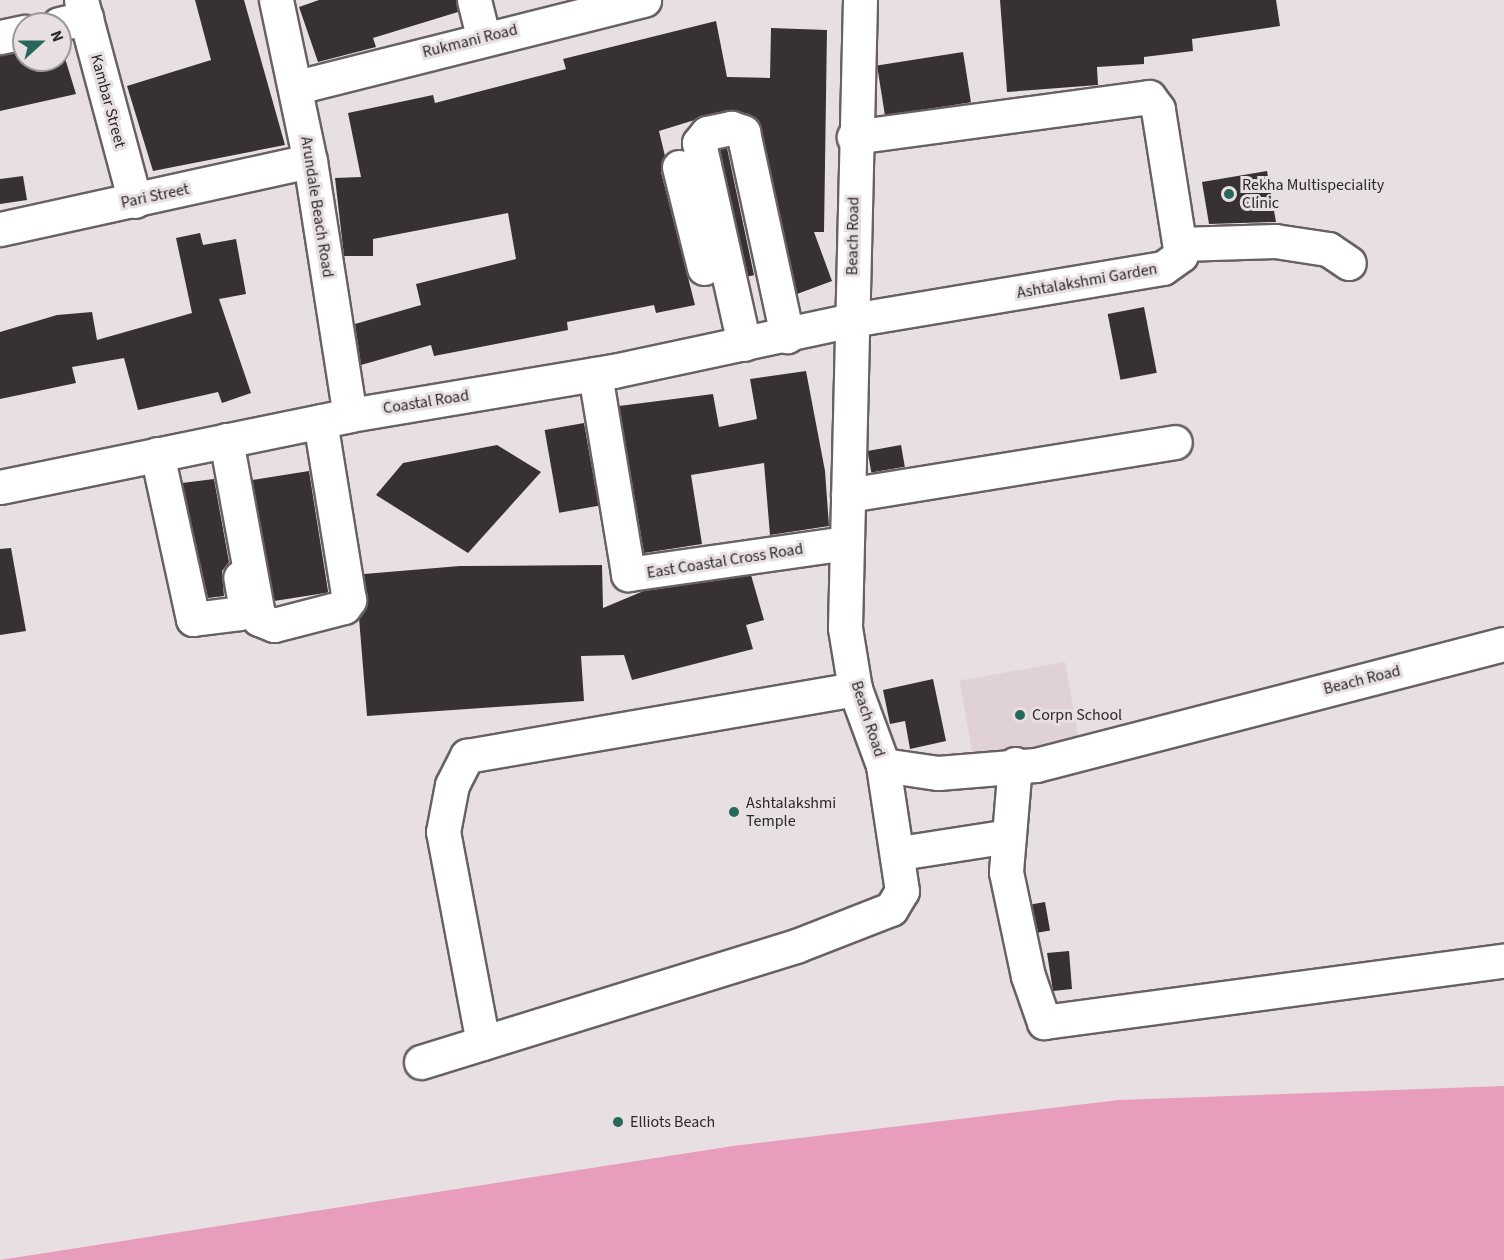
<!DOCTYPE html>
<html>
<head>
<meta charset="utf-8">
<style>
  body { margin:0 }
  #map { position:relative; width:1504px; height:1260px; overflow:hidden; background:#e7dfe2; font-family:"Source Sans 3",sans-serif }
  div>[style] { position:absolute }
  .built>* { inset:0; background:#e0d1d6; transform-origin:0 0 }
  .water>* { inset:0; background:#e79dbb }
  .building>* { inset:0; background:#383134; transform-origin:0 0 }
  .roads { filter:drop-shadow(2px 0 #686164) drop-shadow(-2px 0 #686164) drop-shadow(0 2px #686164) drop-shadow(0 -2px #686164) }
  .minor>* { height:33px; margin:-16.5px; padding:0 16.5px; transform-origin:16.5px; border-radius:16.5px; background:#fff }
  .dots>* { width:16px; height:16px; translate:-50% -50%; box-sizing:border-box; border:3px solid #e7dfe2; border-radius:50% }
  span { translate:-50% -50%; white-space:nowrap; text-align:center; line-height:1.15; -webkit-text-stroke:6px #e7dfe2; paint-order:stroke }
  .street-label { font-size:16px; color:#2b2829 }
  .poi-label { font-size:16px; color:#2b2829 }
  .left { translate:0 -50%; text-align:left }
  .north { position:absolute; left:12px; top:12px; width:60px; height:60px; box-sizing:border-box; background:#e7dfe2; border:2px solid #9c9698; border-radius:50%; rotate:69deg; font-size:16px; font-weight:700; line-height:24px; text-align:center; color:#2b2829 }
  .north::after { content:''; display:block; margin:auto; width:21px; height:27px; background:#276858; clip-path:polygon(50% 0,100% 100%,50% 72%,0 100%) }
</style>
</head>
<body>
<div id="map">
  <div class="built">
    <i style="left:1065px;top:662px;width:89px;height:107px;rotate:80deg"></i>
  </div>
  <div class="water">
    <i style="clip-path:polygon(1504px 1086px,1504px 1260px,0 1260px,733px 1146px,1119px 1100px)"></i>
  </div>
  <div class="building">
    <i style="clip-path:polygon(195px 0,244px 0,285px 145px,153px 171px,127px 86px,211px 60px)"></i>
    <i style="clip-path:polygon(319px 0,456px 0,458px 12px,373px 38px,376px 47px,318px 62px,299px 7px)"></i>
    <i style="clip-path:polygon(1000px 0,1276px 0,1280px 26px,1192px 39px,1193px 51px,1144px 57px,1144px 64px,1097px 67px,1098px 85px,1007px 92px)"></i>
    <i style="clip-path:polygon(716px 21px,727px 77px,770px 78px,771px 28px,827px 30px,824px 232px,814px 232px,832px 281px,797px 294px,761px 128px,749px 114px,727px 110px,659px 131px,665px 156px,661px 172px,695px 305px,656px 313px,654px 305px,567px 322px,568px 330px,434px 356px,431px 345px,361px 365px,355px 324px,421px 305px,416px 284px,516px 259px,508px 213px,373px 239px,373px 256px,344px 256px,335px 178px,361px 177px,348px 113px,433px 95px,435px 103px,566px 69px,563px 59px)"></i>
    <i style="clip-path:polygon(60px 42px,76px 94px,0 111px,0 55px,24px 51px,24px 60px,60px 60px)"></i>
    <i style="left:963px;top:52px;width:51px;height:87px;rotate:81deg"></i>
    <i style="left:727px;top:148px;width:130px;height:7px;rotate:78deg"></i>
    <i style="clip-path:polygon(1267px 171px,1276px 222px,1209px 224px,1202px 182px)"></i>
    <i style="clip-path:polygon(23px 176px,27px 200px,0 204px,0 179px)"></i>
    <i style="clip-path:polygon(200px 233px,203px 245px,236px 239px,246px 294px,219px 299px,251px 393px,222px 403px,218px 392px,138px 410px,124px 358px,72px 367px,76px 383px,0 399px,0 332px,57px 315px,92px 312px,97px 340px,192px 313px,176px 238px)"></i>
    <i style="left:1144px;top:307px;width:67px;height:37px;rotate:79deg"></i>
    <i style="clip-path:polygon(806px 371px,825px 471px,829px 526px,770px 535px,764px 463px,691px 475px,702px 544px,644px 553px,619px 406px,713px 394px,719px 427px,757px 419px,750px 379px)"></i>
    <i style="left:584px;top:423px;width:84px;height:40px;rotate:80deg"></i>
    <i style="clip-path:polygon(497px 445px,541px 472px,468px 553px,376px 495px,403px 463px)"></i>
    <i style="left:901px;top:445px;width:22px;height:34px;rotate:80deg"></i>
    <i style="left:309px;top:471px;width:123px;height:58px;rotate:81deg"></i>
    <i style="clip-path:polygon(214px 479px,229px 562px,222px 571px,224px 596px,208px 598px,182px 483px)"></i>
    <i style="clip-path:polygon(11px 548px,26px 631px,0 635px,0 549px)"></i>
    <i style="clip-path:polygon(602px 565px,603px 608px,646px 590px,751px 575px,764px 620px,746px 625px,753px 649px,632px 680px,624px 655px,581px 656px,584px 701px,367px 716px,359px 618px,367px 598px,364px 574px,460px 566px)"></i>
    <i style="clip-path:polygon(933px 679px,946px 741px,910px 749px,905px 721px,890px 724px,883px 690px)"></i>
    <i style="left:1045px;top:902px;width:29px;height:13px;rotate:80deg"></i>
    <i style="clip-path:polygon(1069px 951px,1072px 989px,1053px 991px,1047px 953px)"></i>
  </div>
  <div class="roads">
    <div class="minor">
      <i style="left:81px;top:0;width:208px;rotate:75deg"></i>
      <i style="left:276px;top:0;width:165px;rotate:78.1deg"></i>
      <i style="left:310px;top:161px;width:257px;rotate:81.1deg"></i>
      <i style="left:474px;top:0;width:38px;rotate:76deg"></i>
      <i style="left:860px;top:0;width:628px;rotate:91.37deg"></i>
      <i style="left:845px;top:628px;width:62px;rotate:80.7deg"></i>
      <i style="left:855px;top:689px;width:81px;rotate:69.8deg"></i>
      <i style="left:883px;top:765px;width:56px;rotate:8.3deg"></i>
      <i style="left:938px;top:773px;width:98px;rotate:-4.7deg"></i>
      <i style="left:1036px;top:765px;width:483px;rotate:-14.5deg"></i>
      <i style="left:59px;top:24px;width:28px;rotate:-13deg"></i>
      <i style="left:0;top:37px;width:25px;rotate:-12deg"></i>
      <i style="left:297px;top:87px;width:358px;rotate:-14.1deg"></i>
      <i style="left:679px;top:167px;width:104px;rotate:76.1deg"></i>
      <i style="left:0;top:229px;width:317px;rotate:-12.4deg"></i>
      <i style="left:1181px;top:244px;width:94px;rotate:-1.8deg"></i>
      <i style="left:1275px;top:241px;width:54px;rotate:8.6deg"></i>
      <i style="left:1328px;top:249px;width:25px;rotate:34deg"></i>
      <i style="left:744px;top:344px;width:206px;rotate:-102.6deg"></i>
      <i style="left:699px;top:143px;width:13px;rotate:-51deg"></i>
      <i style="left:707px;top:133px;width:25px;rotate:-12deg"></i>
      <i style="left:731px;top:128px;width:13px;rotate:18deg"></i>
      <i style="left:743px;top:132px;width:209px;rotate:77.8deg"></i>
      <i style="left:595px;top:374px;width:203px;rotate:80.6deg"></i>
      <i style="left:628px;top:574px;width:219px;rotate:-8.1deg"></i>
      <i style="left:226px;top:440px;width:182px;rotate:79.6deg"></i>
      <i style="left:259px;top:619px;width:16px;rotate:22deg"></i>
      <i style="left:274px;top:625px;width:72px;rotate:-14.4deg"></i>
      <i style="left:344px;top:607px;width:9px;rotate:-54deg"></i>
      <i style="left:349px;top:600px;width:181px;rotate:-99.2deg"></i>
      <i style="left:157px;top:454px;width:169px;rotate:77.7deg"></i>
      <i style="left:193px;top:619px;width:47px;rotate:-7.3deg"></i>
      <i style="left:240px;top:613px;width:10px;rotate:-61deg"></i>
      <i style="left:245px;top:604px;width:27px;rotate:-100deg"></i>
      <i style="left:0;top:487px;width:357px;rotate:-11.6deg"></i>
      <i style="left:350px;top:415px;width:268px;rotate:-9.5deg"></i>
      <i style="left:614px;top:371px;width:243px;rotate:-12.1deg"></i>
      <i style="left:852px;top:320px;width:315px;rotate:-9.5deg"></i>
      <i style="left:1163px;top:268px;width:22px;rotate:-36deg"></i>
      <i style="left:1181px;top:255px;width:148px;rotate:-99deg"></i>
      <i style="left:1158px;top:109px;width:15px;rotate:-127deg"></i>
      <i style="left:1149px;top:97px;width:298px;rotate:172.3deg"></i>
      <i style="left:848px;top:495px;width:331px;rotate:-9.2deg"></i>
      <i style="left:1015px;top:764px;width:108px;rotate:94.8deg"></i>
      <i style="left:1006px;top:872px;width:106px;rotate:78.1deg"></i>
      <i style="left:1028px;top:976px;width:49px;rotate:70.8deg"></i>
      <i style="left:1044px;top:1022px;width:464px;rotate:-7.6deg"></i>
      <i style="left:900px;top:853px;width:110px;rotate:-8.9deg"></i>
      <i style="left:483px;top:1043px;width:215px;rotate:-100.7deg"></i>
      <i style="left:443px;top:832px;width:48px;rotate:-79.2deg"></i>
      <i style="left:452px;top:785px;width:33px;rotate:-63deg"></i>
      <i style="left:467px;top:756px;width:394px;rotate:-9.8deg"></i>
      <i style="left:421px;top:1062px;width:393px;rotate:-17.2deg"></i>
      <i style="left:796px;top:946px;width:102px;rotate:-21.3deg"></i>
      <i style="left:891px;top:909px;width:21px;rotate:-59deg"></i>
      <i style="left:902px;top:891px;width:127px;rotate:-98.6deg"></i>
    </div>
  </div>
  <div class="dots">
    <i style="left:1229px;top:194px;background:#276858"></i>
    <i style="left:1020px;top:715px;background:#276858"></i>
    <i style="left:734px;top:812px;background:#276858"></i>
    <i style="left:618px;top:1122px;background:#276858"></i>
  </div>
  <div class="street-label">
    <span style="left:470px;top:41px;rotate:-14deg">Rukmani Road</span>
    <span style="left:108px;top:101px;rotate:75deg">Kambar Street</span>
    <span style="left:155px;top:196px;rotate:-12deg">Pari Street</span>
    <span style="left:317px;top:207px;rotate:81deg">Arundale Beach Road</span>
    <span style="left:853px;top:236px;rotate:-89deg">Beach Road</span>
    <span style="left:1087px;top:281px;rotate:-10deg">Ashtalakshmi Garden</span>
    <span style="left:426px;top:402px;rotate:-9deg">Coastal Road</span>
    <span style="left:725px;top:561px;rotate:-9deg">East Coastal Cross Road</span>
    <span style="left:1362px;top:680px;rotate:-14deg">Beach Road</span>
    <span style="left:868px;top:719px;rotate:72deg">Beach Road</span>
  </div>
  <div class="poi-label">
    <span class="left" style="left:1242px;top:194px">Rekha Multispeciality<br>Clinic</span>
    <span class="left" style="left:1032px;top:715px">Corpn School</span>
    <span class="left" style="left:746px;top:812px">Ashtalakshmi<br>Temple</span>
    <span class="left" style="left:630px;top:1122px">Elliots Beach</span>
  </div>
  <div class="north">N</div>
</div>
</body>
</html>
